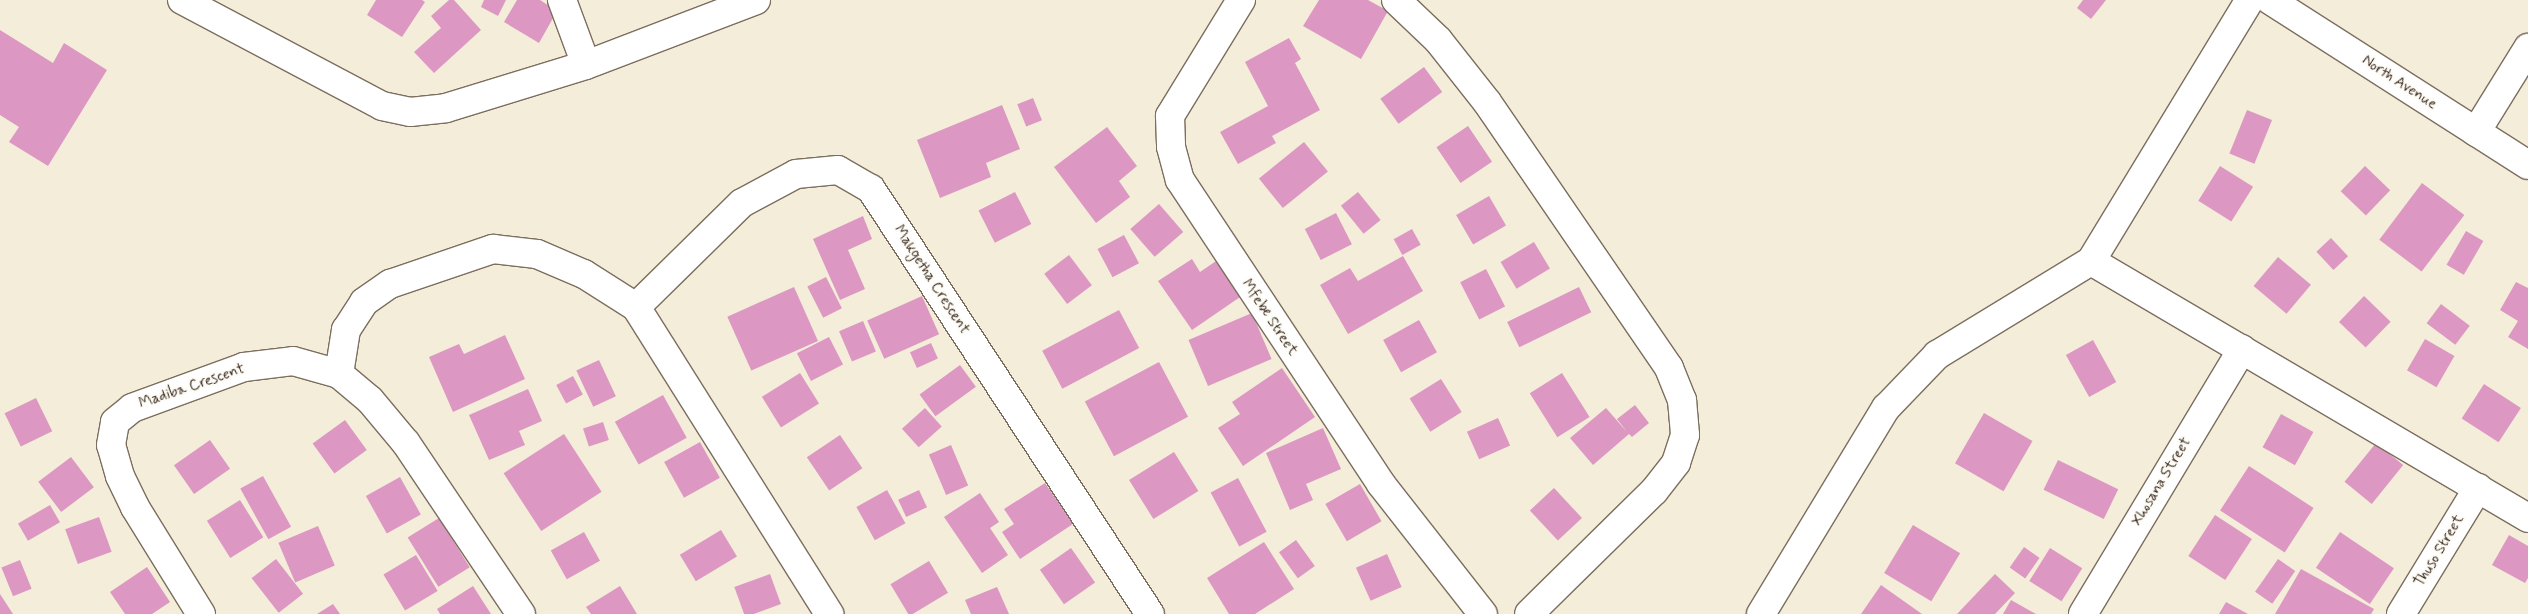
<!DOCTYPE html>
<html>
<head>
<meta charset="utf-8">
<style>
  body { margin:0 }
  #map { position:relative; width:2528px; height:614px; overflow:hidden; background:#f4edd9; font-family:Mynerve,sans-serif }
  div>[style] { position:absolute }
  .building>* { inset:0; background:#dc98c2; transform-origin:0 0 }
  .roads { filter:drop-shadow(1px 0 #7c6e5f) drop-shadow(-1px 0 #7c6e5f) drop-shadow(0 1px #7c6e5f) drop-shadow(0 -1px #7c6e5f) }
  .minor>* { height:28px; margin:-14px; padding:0 14px; transform-origin:14px; border-radius:14px; background:#fff }
  .tertiary>* { height:28px; margin:-14px; padding:0 14px; transform-origin:14px; border-radius:14px; background:#fff }
  span { translate:-50% -50%; white-space:nowrap; text-align:center; line-height:1.15; -webkit-text-stroke:4.5px #fdfcf7; paint-order:stroke }
  .street-label { font-size:15px; color:#3b2a1e }
</style>
</head>
<body>
<div id="map">
  <div class="building">
    <i style="clip-path:polygon(376px 0,422px 0,425px 2px,402px 37px,367px 15px)"></i>
    <i style="clip-path:polygon(449px 0,454px 0,481px 30px,434px 73px,414px 52px,441px 28px,431px 16px)"></i>
    <i style="clip-path:polygon(484px 0,506px 0,498px 16px,481px 7px)"></i>
    <i style="clip-path:polygon(517px 0,540px 0,557px 11px,539px 43px,504px 22px)"></i>
    <i style="clip-path:polygon(1319px 0,1368px 0,1388px 11px,1361px 59px,1303px 26px)"></i>
    <i style="clip-path:polygon(2083px 0,2106px 0,2091px 19px,2077px 8px)"></i>
    <i style="clip-path:polygon(0 30px,53px 63px,64px 43px,107px 70px,48px 166px,9px 142px,19px 127px,0 115px)"></i>
    <i style="clip-path:polygon(1289px 38px,1301px 59px,1295px 63px,1320px 110px,1272px 136px,1276px 143px,1238px 164px,1220px 132px,1268px 106px,1245px 62px)"></i>
    <i style="left:1424px;top:67px;width:31px;height:54px;rotate:54deg"></i>
    <i style="left:1033px;top:98px;width:24px;height:17px;rotate:68deg"></i>
    <i style="clip-path:polygon(1002px 105px,1020px 149px,986px 163px,991px 177px,940px 198px,917px 140px)"></i>
    <i style="left:2247px;top:110px;width:27px;height:47px;rotate:22deg"></i>
    <i style="left:1468px;top:126px;width:43px;height:38px;rotate:56deg"></i>
    <i style="clip-path:polygon(1107px 127px,1137px 166px,1119px 181px,1130px 197px,1096px 223px,1054px 167px)"></i>
    <i style="left:1304px;top:142px;width:38px;height:58px;rotate:51deg"></i>
    <i style="left:2220px;top:166px;width:39px;height:41px;rotate:32deg"></i>
    <i style="left:2365px;top:166px;width:35px;height:35px;rotate:44deg"></i>
    <i style="left:2422px;top:183px;width:53px;height:71px;rotate:37deg"></i>
    <i style="left:1015px;top:192px;width:36px;height:41px;rotate:63deg"></i>
    <i style="left:1358px;top:192px;width:36px;height:22px;rotate:51deg"></i>
    <i style="left:1489px;top:196px;width:34px;height:38px;rotate:60deg"></i>
    <i style="left:1159px;top:204px;width:37px;height:38px;rotate:49deg"></i>
    <i style="left:1336px;top:213px;width:35px;height:35px;rotate:63deg"></i>
    <i style="clip-path:polygon(863px 216px,872px 239px,848px 250px,865px 289px,840px 300px,813px 239px)"></i>
    <i style="left:1412px;top:229px;width:18px;height:21px;rotate:61deg"></i>
    <i style="left:2466px;top:231px;width:20px;height:39px;rotate:30deg"></i>
    <i style="left:1124px;top:235px;width:32px;height:30px;rotate:62deg"></i>
    <i style="left:2331px;top:238px;width:25px;height:20px;rotate:47deg"></i>
    <i style="left:1534px;top:242px;width:31px;height:39px;rotate:59deg"></i>
    <i style="left:1069px;top:255px;width:38px;height:31px;rotate:53deg"></i>
    <i style="clip-path:polygon(1403px 256px,1423px 291px,1348px 334px,1320px 285px,1350px 268px,1358px 281px)"></i>
    <i style="left:2278px;top:257px;width:43px;height:38px;rotate:40deg"></i>
    <i style="clip-path:polygon(1192px 259px,1200px 272px,1219px 259px,1243px 295px,1192px 330px,1158px 281px)"></i>
    <i style="left:1486px;top:269px;width:42px;height:29px;rotate:63deg"></i>
    <i style="left:826px;top:277px;width:35px;height:21px;rotate:63deg"></i>
    <i style="clip-path:polygon(2516px 282px,2528px 288px,2528px 349px,2508px 337px,2518px 321px,2500px 310px)"></i>
    <i style="left:794px;top:287px;width:59px;height:73px;rotate:66deg"></i>
    <i style="left:1579px;top:287px;width:28px;height:80px;rotate:64deg"></i>
    <i style="left:922px;top:296px;width:42px;height:60px;rotate:66deg"></i>
    <i style="left:2364px;top:296px;width:37px;height:36px;rotate:44deg"></i>
    <i style="left:2441px;top:304px;width:36px;height:24px;rotate:37deg"></i>
    <i style="left:1119px;top:310px;width:43px;height:87px;rotate:62deg"></i>
    <i style="left:1252px;top:313px;width:50px;height:69px;rotate:67deg"></i>
    <i style="left:1419px;top:320px;width:37px;height:41px;rotate:61deg"></i>
    <i style="left:863px;top:321px;width:33px;height:26px;rotate:67deg"></i>
    <i style="clip-path:polygon(505px 335px,525px 379px,453px 412px,429px 357px,459px 344px,464px 354px)"></i>
    <i style="left:829px;top:337px;width:31px;height:36px;rotate:63deg"></i>
    <i style="left:2425px;top:339px;width:34px;height:36px;rotate:30deg"></i>
    <i style="left:2093px;top:340px;width:48px;height:31px;rotate:61deg"></i>
    <i style="left:931px;top:343px;width:17px;height:23px;rotate:66deg"></i>
    <i style="left:599px;top:360px;width:40px;height:25px;rotate:65deg"></i>
    <i style="left:1159px;top:362px;width:62px;height:84px;rotate:62deg"></i>
    <i style="left:960px;top:365px;width:27px;height:50px;rotate:54deg"></i>
    <i style="clip-path:polygon(1282px 368px,1315px 417px,1243px 466px,1218px 428px,1240px 414px,1232px 402px)"></i>
    <i style="left:800px;top:373px;width:36px;height:45px;rotate:58deg"></i>
    <i style="left:1562px;top:373px;width:52px;height:38px;rotate:58deg"></i>
    <i style="left:573px;top:376px;width:21px;height:19px;rotate:62deg"></i>
    <i style="left:1441px;top:379px;width:39px;height:37px;rotate:58deg"></i>
    <i style="left:2484px;top:384px;width:44px;height:41px;rotate:33deg"></i>
    <i style="clip-path:polygon(528px 389px,542px 421px,519px 431px,525px 445px,489px 460px,469px 415px)"></i>
    <i style="left:663px;top:395px;width:49px;height:55px;rotate:61deg"></i>
    <i style="left:36px;top:398px;width:37px;height:35px;rotate:64deg"></i>
    <i style="clip-path:polygon(1635px 405px,1649px 423px,1632px 437px,1629px 434px,1593px 465px,1570px 438px,1606px 408px,1627px 432px,1617px 419px)"></i>
    <i style="left:925px;top:408px;width:25px;height:31px;rotate:48deg"></i>
    <i style="left:1984px;top:413px;width:56px;height:58px;rotate:30deg"></i>
    <i style="left:2281px;top:414px;width:37px;height:38px;rotate:29deg"></i>
    <i style="left:1498px;top:418px;width:30px;height:34px;rotate:66deg"></i>
    <i style="left:345px;top:420px;width:37px;height:40px;rotate:54deg"></i>
    <i style="left:603px;top:422px;width:19px;height:21px;rotate:72deg"></i>
    <i style="clip-path:polygon(1323px 428px,1341px 469px,1306px 484px,1313px 500px,1290px 510px,1266px 453px)"></i>
    <i style="left:564px;top:434px;width:69px;height:72px;rotate:57deg"></i>
    <i style="left:840px;top:435px;width:40px;height:40px;rotate:56deg"></i>
    <i style="left:210px;top:440px;width:35px;height:44px;rotate:55deg"></i>
    <i style="left:700px;top:442px;width:41px;height:41px;rotate:61deg"></i>
    <i style="left:2376px;top:443px;width:35px;height:50px;rotate:39deg"></i>
    <i style="left:951px;top:445px;width:44px;height:24px;rotate:67deg"></i>
    <i style="left:1174px;top:452px;width:46px;height:53px;rotate:58deg"></i>
    <i style="left:71px;top:457px;width:38px;height:41px;rotate:53deg"></i>
    <i style="left:2058px;top:460px;width:67px;height:33px;rotate:26deg"></i>
    <i style="left:2249px;top:466px;width:77px;height:53px;rotate:33deg"></i>
    <i style="left:263px;top:476px;width:58px;height:26px;rotate:61deg"></i>
    <i style="left:400px;top:477px;width:43px;height:39px;rotate:61deg"></i>
    <i style="left:1238px;top:478px;width:61px;height:31px;rotate:62deg"></i>
    <i style="clip-path:polygon(1045px 483px,1073px 524px,1020px 559px,1002px 532px,1014px 524px,1004px 509px)"></i>
    <i style="left:1360px;top:484px;width:43px;height:40px;rotate:60deg"></i>
    <i style="left:1554px;top:488px;width:41px;height:33px;rotate:47deg"></i>
    <i style="left:887px;top:490px;width:38px;height:35px;rotate:61deg"></i>
    <i style="left:919px;top:490px;width:19px;height:23px;rotate:65deg"></i>
    <i style="clip-path:polygon(980px 493px,999px 522px,990px 528px,1008px 555px,982px 573px,944px 517px)"></i>
    <i style="left:240px;top:500px;width:44px;height:39px;rotate:58deg"></i>
    <i style="left:50px;top:505px;width:20px;height:37px;rotate:60deg"></i>
    <i style="left:2215px;top:515px;width:44px;height:49px;rotate:33deg"></i>
    <i style="left:99px;top:517px;width:37px;height:36px;rotate:70deg"></i>
    <i style="left:439px;top:518px;width:58px;height:37px;rotate:58deg"></i>
    <i style="left:1913px;top:525px;width:55px;height:56px;rotate:31deg"></i>
    <i style="left:318px;top:526px;width:43px;height:43px;rotate:67deg"></i>
    <i style="left:721px;top:530px;width:31px;height:48px;rotate:59deg"></i>
    <i style="left:584px;top:532px;width:33px;height:38px;rotate:61deg"></i>
    <i style="left:2340px;top:532px;width:65px;height:43px;rotate:34deg"></i>
    <i style="clip-path:polygon(2509px 535px,2528px 546px,2528px 578px,2525px 583px,2492px 565px)"></i>
    <i style="left:1296px;top:540px;width:32px;height:21px;rotate:54deg"></i>
    <i style="clip-path:polygon(1264px 542px,1294px 589px,1255px 614px,1229px 614px,1207px 578px)"></i>
    <i style="left:2024px;top:547px;width:19px;height:25px;rotate:35deg"></i>
    <i style="left:1071px;top:548px;width:42px;height:38px;rotate:55deg"></i>
    <i style="left:2050px;top:548px;width:38px;height:39px;rotate:32deg"></i>
    <i style="left:1387px;top:554px;width:36px;height:34px;rotate:66deg"></i>
    <i style="left:416px;top:555px;width:42px;height:38px;rotate:59deg"></i>
    <i style="left:276px;top:559px;width:44px;height:31px;rotate:52deg"></i>
    <i style="left:2278px;top:559px;width:21px;height:40px;rotate:35deg"></i>
    <i style="left:20px;top:560px;width:31px;height:20px;rotate:68deg"></i>
    <i style="left:929px;top:561px;width:37px;height:45px;rotate:59deg"></i>
    <i style="clip-path:polygon(147px 567px,170px 602px,152px 614px,125px 614px,110px 592px)"></i>
    <i style="clip-path:polygon(2301px 569px,2374px 609px,2371px 614px,2275px 614px)"></i>
    <i style="left:770px;top:574px;width:32px;height:38px;rotate:70deg"></i>
    <i style="clip-path:polygon(1995px 574px,2015px 593px,1995px 614px,1957px 614px)"></i>
    <i style="clip-path:polygon(1881px 585px,1922px 614px,1861px 614px)"></i>
    <i style="clip-path:polygon(473px 586px,491px 614px,440px 614px,437px 609px)"></i>
    <i style="clip-path:polygon(620px 586px,637px 614px,591px 614px,586px 607px)"></i>
    <i style="clip-path:polygon(997px 587px,1009px 614px,971px 614px,965px 600px)"></i>
    <i style="clip-path:polygon(0 594px,13px 614px,0 614px)"></i>
    <i style="clip-path:polygon(2011px 600px,2036px 614px,2003px 614px)"></i>
    <i style="clip-path:polygon(2226px 602px,2248px 614px,2219px 614px)"></i>
    <i style="clip-path:polygon(333px 604px,340px 614px,317px 614px)"></i>
  </div>
  <div class="roads">
    <div class="minor">
      <i style="left:182px;top:0;width:226px;rotate:27.9deg"></i>
      <i style="left:382px;top:106px;width:29px;rotate:12deg"></i>
      <i style="left:410px;top:112px;width:36px;rotate:-6deg"></i>
      <i style="left:446px;top:108px;width:146px;rotate:-17.1deg"></i>
      <i style="left:586px;top:65px;width:182px;rotate:-20.9deg"></i>
      <i style="left:562px;top:0;width:69px;rotate:69.7deg"></i>
      <i style="left:1241px;top:0;width:136px;rotate:121.5deg"></i>
      <i style="left:1170px;top:116px;width:31px;rotate:88deg"></i>
      <i style="left:1171px;top:147px;width:34px;rotate:75deg"></i>
      <i style="left:1180px;top:180px;width:364px;rotate:56.5deg"></i>
      <i style="left:1381px;top:484px;width:165px;rotate:51.9deg"></i>
      <i style="left:1396px;top:0;width:58px;rotate:43.6deg"></i>
      <i style="left:1438px;top:40px;width:79px;rotate:51.7deg"></i>
      <i style="left:1487px;top:102px;width:322px;rotate:55.6deg"></i>
      <i style="left:1669px;top:368px;width:35px;rotate:68deg"></i>
      <i style="left:1682px;top:400px;width:35px;rotate:85deg"></i>
      <i style="left:1685px;top:435px;width:29px;rotate:108deg"></i>
      <i style="left:1676px;top:463px;width:36px;rotate:128deg"></i>
      <i style="left:1654px;top:491px;width:175px;rotate:135.5deg"></i>
      <i style="left:2476px;top:132px;width:99px;rotate:-58.2deg"></i>
      <i style="left:2091px;top:261px;width:306px;rotate:-58.7deg"></i>
      <i style="left:636px;top:307px;width:148px;rotate:-44.5deg"></i>
      <i style="left:742px;top:203px;width:61px;rotate:-28.2deg"></i>
      <i style="left:796px;top:174px;width:42px;rotate:-5.4deg"></i>
      <i style="left:838px;top:170px;width:38px;rotate:30deg"></i>
      <i style="left:871px;top:189px;width:508px;rotate:56.72deg"></i>
      <i style="left:339px;top:374px;width:45px;rotate:-81deg"></i>
      <i style="left:346px;top:330px;width:33px;rotate:-57deg"></i>
      <i style="left:364px;top:302px;width:32px;rotate:-35deg"></i>
      <i style="left:390px;top:284px;width:109px;rotate:-18.8deg"></i>
      <i style="left:493px;top:249px;width:44px;rotate:6.5deg"></i>
      <i style="left:537px;top:254px;width:51px;rotate:23.1deg"></i>
      <i style="left:584px;top:274px;width:62px;rotate:32.4deg"></i>
      <i style="left:636px;top:307px;width:363px;rotate:57.8deg"></i>
      <i style="left:201px;top:614px;width:126px;rotate:-121.7deg"></i>
      <i style="left:135px;top:507px;width:34px;rotate:-116deg"></i>
      <i style="left:120px;top:476px;width:32px;rotate:-106deg"></i>
      <i style="left:111px;top:445px;width:23px;rotate:-80deg"></i>
      <i style="left:115px;top:422px;width:22px;rotate:-39deg"></i>
      <i style="left:132px;top:408px;width:119px;rotate:-20.1deg"></i>
      <i style="left:244px;top:367px;width:49px;rotate:-7deg"></i>
      <i style="left:293px;top:361px;width:48px;rotate:15.8deg"></i>
      <i style="left:339px;top:374px;width:40px;rotate:40deg"></i>
      <i style="left:370px;top:400px;width:56px;rotate:50.1deg"></i>
      <i style="left:406px;top:443px;width:206px;rotate:56.1deg"></i>
      <i style="left:1761px;top:614px;width:241px;rotate:-58.8deg"></i>
      <i style="left:1886px;top:408px;width:74px;rotate:-46.1deg"></i>
      <i style="left:1937px;top:355px;width:180px;rotate:-31.4deg"></i>
      <i style="left:2091px;top:261px;width:507px;rotate:30.46deg"></i>
      <i style="left:2083px;top:614px;width:309px;rotate:-59deg"></i>
      <i style="left:2401px;top:614px;width:148px;rotate:-58.6deg"></i>
    </div>
    <div class="tertiary">
      <i style="left:2270px;top:0;width:306px;rotate:32.6deg"></i>
    </div>
  </div>
  <div class="street-label">
    <span style="left:2399px;top:83px;rotate:33deg">North Avenue</span>
    <span style="left:931px;top:280px;rotate:57deg">Makgetha Crescent</span>
    <span style="left:1269px;top:318px;rotate:56deg">Mfebe Street</span>
    <span style="left:192px;top:387px;rotate:-19deg">Madiba Crescent</span>
    <span style="left:2162px;top:482px;rotate:-59deg">Xhosana Street</span>
    <span style="left:2440px;top:551px;rotate:-59deg">Thuso Street</span>
  </div>
</div>
</body>
</html>
